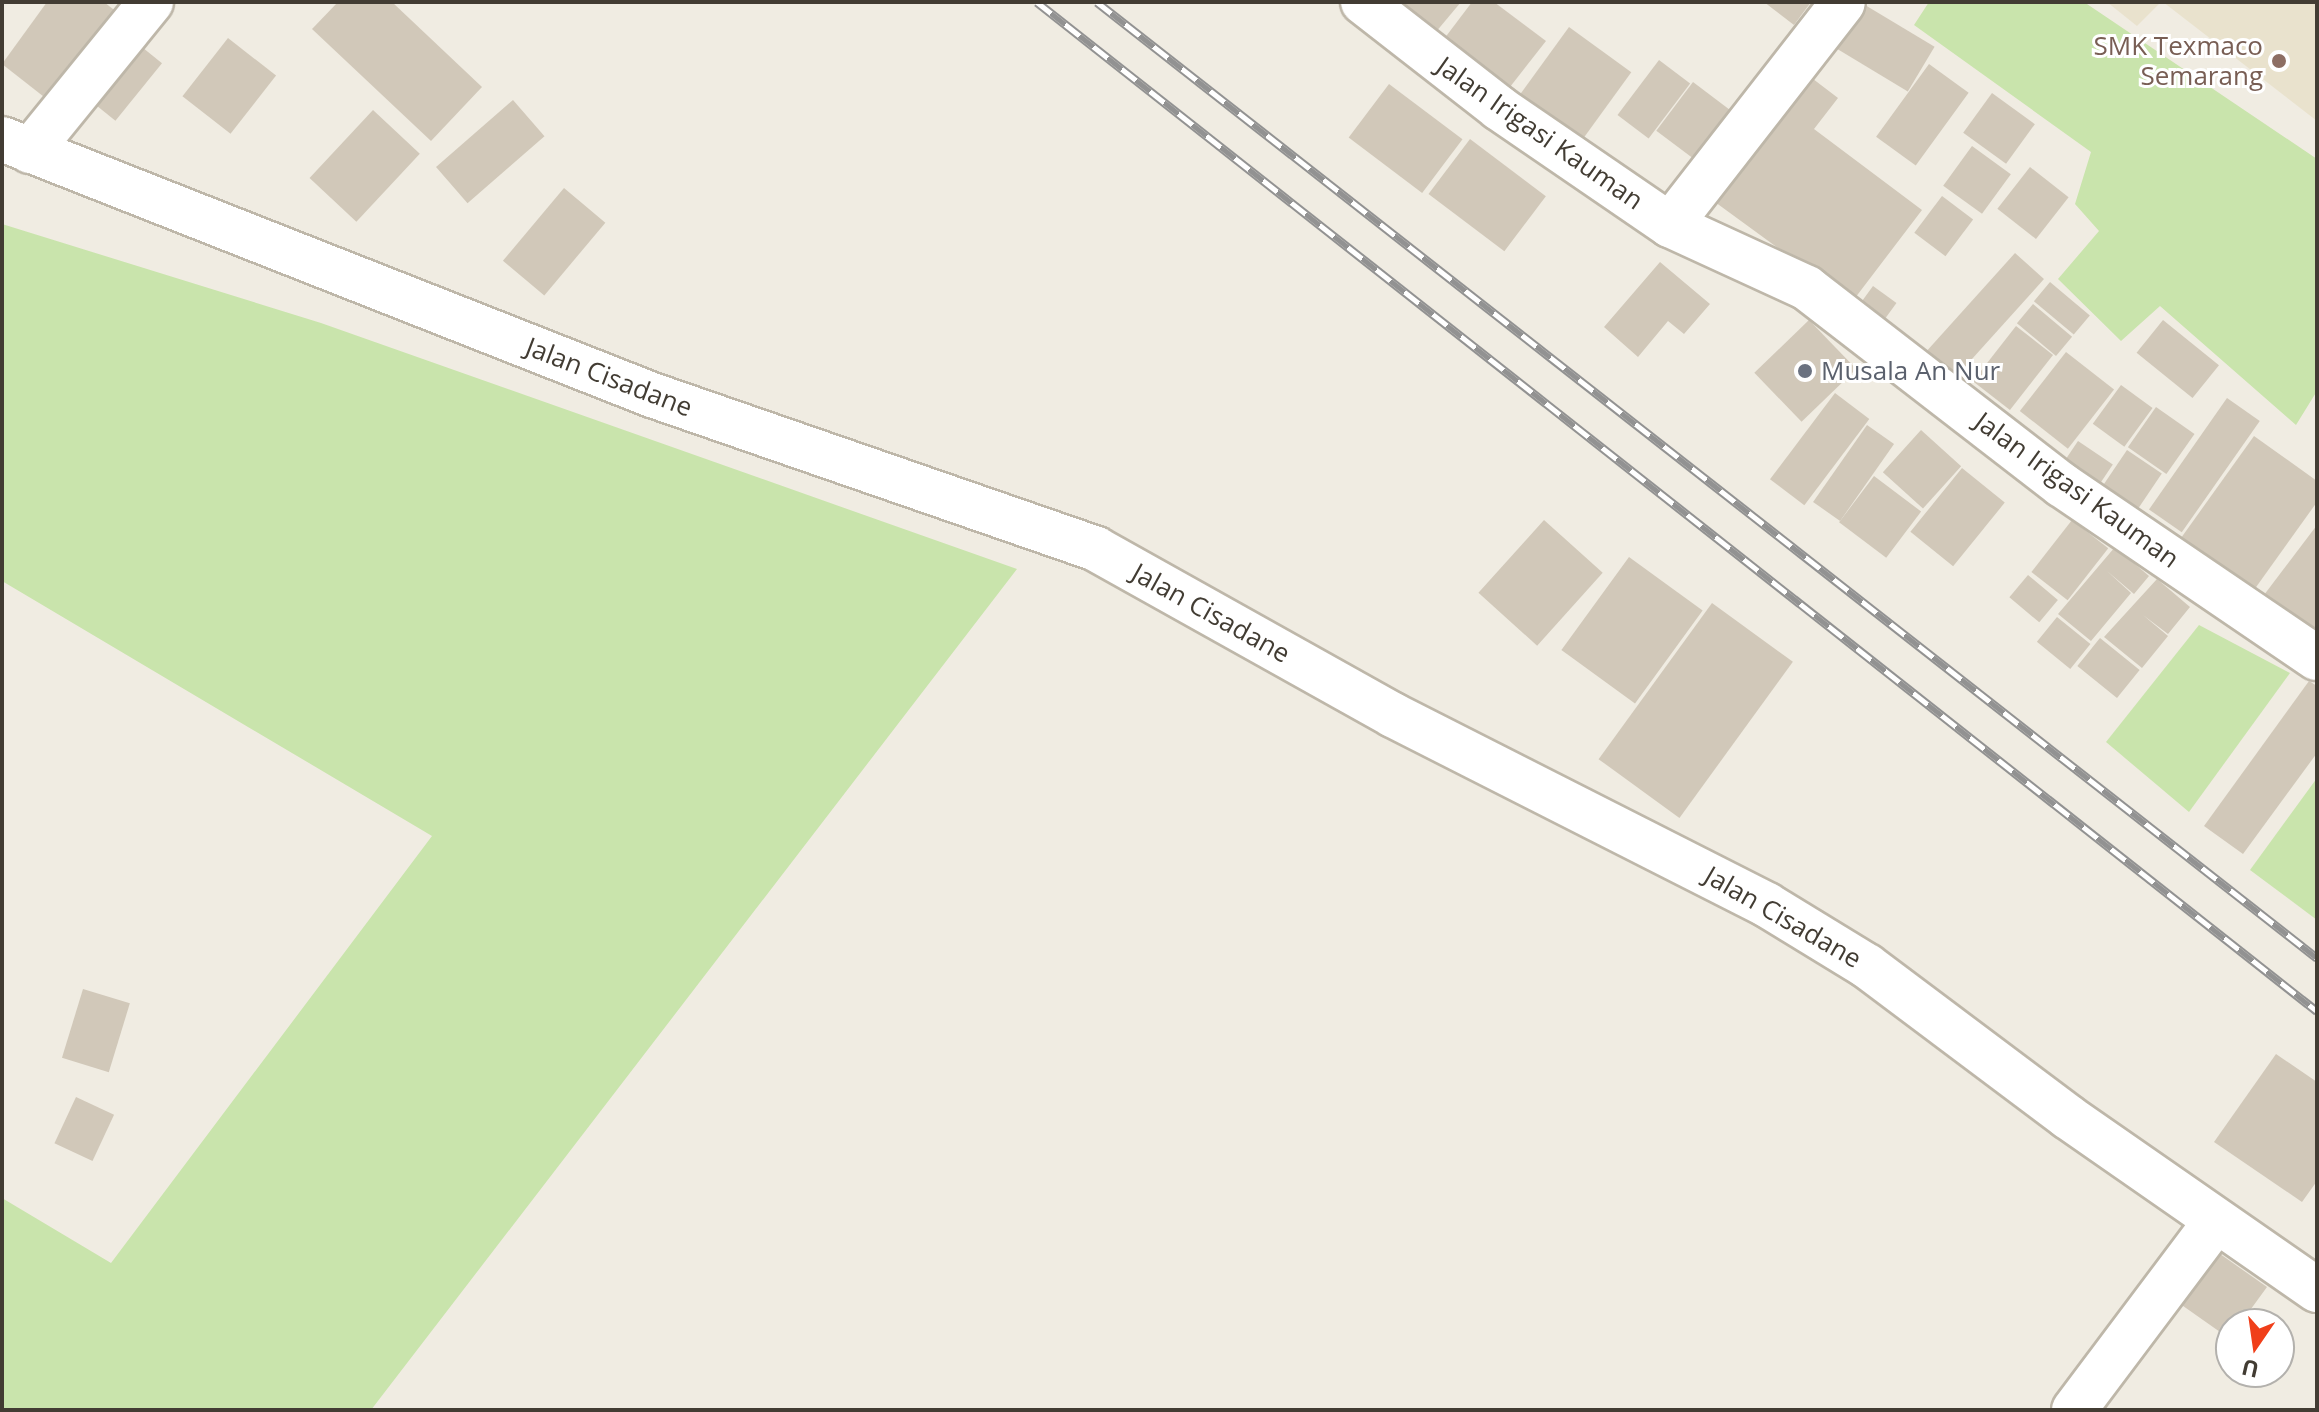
<!DOCTYPE html>
<html>
<head>
<meta charset="utf-8">
<style>
  body { margin:0 }
  #map { position:relative; width:2319px; height:1412px; overflow:hidden; background:#f0ece2; font-family:"Open Sans",sans-serif }
  div>[style] { position:absolute }
  .education>* { inset:0; background:#e9e2cd }
  .green>* { inset:0; background:#c9e4ac }
  .building>* { inset:0; background:#d1c8b9; transform-origin:0 0 }
  .roads { filter:drop-shadow(2px 0 #beb7a9) drop-shadow(-2px 0 #beb7a9) drop-shadow(0 2px #beb7a9) drop-shadow(0 -2px #beb7a9) }
  .minor>* { height:44px; margin:-22px; padding:0 22px; transform-origin:22px; border-radius:22px; background:#fff }
  .rail>* { height:9px; margin-top:-4.5px; transform-origin:0; background:repeating-linear-gradient(90deg,#fff 0 18px,#929292 0 36px); box-sizing:border-box; border-block:2px solid #929292 }
  .dots>* { width:22px; height:22px; translate:-50% -50%; box-sizing:border-box; border:4px solid #fff; border-radius:50% }
  span { translate:-50% -50%; white-space:nowrap; text-align:center; line-height:1.15; -webkit-text-stroke:6px #fff; paint-order:stroke }
  .education-label { font-size:26px; color:#785e54 }
  .right { translate:-100% -50%; text-align:right }
  .street-label { font-size:26px; color:#423c33 }
  .worship-label { font-size:26px; color:#5b616d }
  .left { translate:0 -50%; text-align:left }
  .frame { position:absolute; inset:0; border:4px solid #423c33; pointer-events:none }
  .north { position:absolute; left:2215px; top:1308px; width:80px; height:80px; box-sizing:border-box; background:#fff; border:2px solid #b3b1ad; border-radius:50%; rotate:193deg; font-size:22px; font-weight:700; line-height:32px; text-align:center; color:#423c33 }
  .north::after { content:''; display:block; margin:auto; width:28px; height:36px; background:#f03f1a; clip-path:polygon(50% 0,100% 100%,50% 72%,0 100%) }
</style>
</head>
<body>
<div id="map">
  <div class="education">
    <i style="clip-path:polygon(2107px 2px,2161px 2px,2137px 26px)"></i>
    <i style="clip-path:polygon(2163px 2px,2317px 2px,2317px 121px)"></i>
  </div>
  <div class="green">
    <i style="clip-path:polygon(1929px 2px,2084px 2px,2317px 159px,2317px 391px,2296px 425px,2160px 306px,2121px 341px,2058px 279px,2099px 231px,2075px 204px,2091px 152px,1914px 25px)"></i>
    <i style="clip-path:polygon(2px 224px,321px 323px,1017px 569px,371px 1410px,2px 1410px,2px 1198px,111px 1263px,432px 836px,2px 581px)"></i>
    <i style="clip-path:polygon(2199px 625px,2290px 673px,2189px 812px,2106px 742px)"></i>
    <i style="clip-path:polygon(2317px 778px,2317px 920px,2250px 870px)"></i>
  </div>
  <div class="building">
    <i style="clip-path:polygon(47px 2px,104px 2px,132px 24px,62px 111px,2px 64px)"></i>
    <i style="clip-path:polygon(338px 2px,392px 2px,482px 87px,431px 141px,312px 29px)"></i>
    <i style="clip-path:polygon(1389px 2px,1461px 2px,1425px 45px)"></i>
    <i style="clip-path:polygon(1472px 2px,1494px 2px,1546px 41px,1510px 87px,1444px 39px)"></i>
    <i style="clip-path:polygon(1764px 2px,1811px 2px,1794px 25px)"></i>
    <i style="left:1860px;top:2px;width:87px;height:52px;rotate:31deg"></i>
    <i style="left:1569px;top:27px;width:77px;height:83px;rotate:36deg"></i>
    <i style="left:127px;top:35px;width:45px;height:74px;rotate:39deg"></i>
    <i style="left:228px;top:38px;width:61px;height:74px;rotate:38deg"></i>
    <i style="left:1659px;top:60px;width:39px;height:69px;rotate:37deg"></i>
    <i style="left:1929px;top:64px;width:49px;height:90px;rotate:36deg"></i>
    <i style="clip-path:polygon(1800px 69px,1838px 98px,1814px 129px,1922px 210px,1852px 302px,1704px 194px)"></i>
    <i style="left:1693px;top:82px;width:48px;height:61px;rotate:37deg"></i>
    <i style="left:1389px;top:84px;width:92px;height:67px;rotate:37deg"></i>
    <i style="left:1992px;top:93px;width:53px;height:49px;rotate:36deg"></i>
    <i style="left:513px;top:100px;width:48px;height:102px;rotate:49deg"></i>
    <i style="left:373px;top:110px;width:64px;height:93px;rotate:43deg"></i>
    <i style="left:1470px;top:139px;width:95px;height:69px;rotate:37deg"></i>
    <i style="left:1972px;top:146px;width:48px;height:49px;rotate:36deg"></i>
    <i style="left:2030px;top:167px;width:49px;height:53px;rotate:38deg"></i>
    <i style="left:564px;top:188px;width:54px;height:95px;rotate:40deg"></i>
    <i style="left:1942px;top:196px;width:39px;height:46px;rotate:37deg"></i>
    <i style="left:2015px;top:253px;width:39px;height:148px;rotate:42deg"></i>
    <i style="clip-path:polygon(1660px 262px,1710px 304px,1684px 334px,1668px 321px,1638px 357px,1604px 327px)"></i>
    <i style="left:2050px;top:282px;width:52px;height:25px;rotate:40deg"></i>
    <i style="left:1873px;top:286px;width:29px;height:34px;rotate:36deg"></i>
    <i style="left:2033px;top:304px;width:51px;height:25px;rotate:40deg"></i>
    <i style="left:1809px;top:320px;width:68px;height:76px;rotate:46deg"></i>
    <i style="left:2163px;top:320px;width:72px;height:42px;rotate:39deg"></i>
    <i style="left:2016px;top:326px;width:47px;height:70px;rotate:38deg"></i>
    <i style="left:2066px;top:352px;width:61px;height:75px;rotate:38deg"></i>
    <i style="left:2121px;top:385px;width:39px;height:48px;rotate:36deg"></i>
    <i style="left:1835px;top:393px;width:43px;height:108px;rotate:37deg"></i>
    <i style="left:2227px;top:398px;width:40px;height:136px;rotate:35deg"></i>
    <i style="left:2156px;top:407px;width:47px;height:49px;rotate:35deg"></i>
    <i style="left:1867px;top:425px;width:33px;height:94px;rotate:35deg"></i>
    <i style="left:1921px;top:430px;width:54px;height:57px;rotate:42deg"></i>
    <i style="clip-path:polygon(2254px 436px,2317px 481px,2317px 502px,2254px 590px,2181px 538px)"></i>
    <i style="left:2078px;top:441px;width:42px;height:37px;rotate:34deg"></i>
    <i style="left:2127px;top:450px;width:42px;height:49px;rotate:34deg"></i>
    <i style="left:1962px;top:468px;width:55px;height:82px;rotate:39deg"></i>
    <i style="left:1874px;top:476px;width:59px;height:58px;rotate:37deg"></i>
    <i style="left:1544px;top:520px;width:79px;height:98px;rotate:42deg"></i>
    <i style="left:2072px;top:520px;width:46px;height:66px;rotate:38deg"></i>
    <i style="clip-path:polygon(2317px 525px,2317px 634px,2264px 595px)"></i>
    <i style="clip-path:polygon(2115px 547px,2149px 576px,2134px 594px,2107px 571px,2131px 593px,2091px 641px,2058px 614px)"></i>
    <i style="left:1629px;top:557px;width:91px;height:115px;rotate:36deg"></i>
    <i style="left:2028px;top:575px;width:39px;height:29px;rotate:40deg"></i>
    <i style="clip-path:polygon(2157px 579px,2190px 607px,2168px 634px,2143px 615px,2168px 636px,2142px 668px,2104px 637px)"></i>
    <i style="left:1712px;top:603px;width:100px;height:193px;rotate:36deg"></i>
    <i style="left:2057px;top:617px;width:43px;height:32px;rotate:39deg"></i>
    <i style="left:2100px;top:638px;width:51px;height:36px;rotate:39deg"></i>
    <i style="clip-path:polygon(2309px 681px,2317px 686px,2317px 753px,2243px 854px,2204px 826px)"></i>
    <i style="left:83px;top:989px;width:49px;height:72px;rotate:17deg"></i>
    <i style="clip-path:polygon(2276px 1054px,2317px 1082px,2317px 1181px,2302px 1202px,2214px 1142px)"></i>
    <i style="left:76px;top:1097px;width:42px;height:51px;rotate:25deg"></i>
    <i style="clip-path:polygon(2213px 1249px,2267px 1287px,2240px 1324px,2231px 1324px,2230px 1339px,2176px 1301px)"></i>
  </div>
  <div class="roads">
    <div class="minor">
      <i style="left:1363px;top:2px;width:172px;rotate:37.9deg"></i>
      <i style="left:1499px;top:108px;width:207px;rotate:34.4deg"></i>
      <i style="left:1670px;top:225px;width:151px;rotate:24.7deg"></i>
      <i style="left:1807px;top:288px;width:322px;rotate:37.7deg"></i>
      <i style="left:2062px;top:485px;width:308px;rotate:34.2deg"></i>
      <i style="left:2px;top:139px;width:699px;rotate:21.5deg"></i>
      <i style="left:652px;top:395px;width:470px;rotate:19.1deg"></i>
      <i style="left:1096px;top:549px;width:340px;rotate:29.2deg"></i>
      <i style="left:1393px;top:715px;width:419px;rotate:26.9deg"></i>
      <i style="left:1767px;top:905px;width:117px;rotate:31.4deg"></i>
      <i style="left:1867px;top:966px;width:251px;rotate:36.9deg"></i>
      <i style="left:2068px;top:1117px;width:303px;rotate:34.8deg"></i>
      <i style="left:30px;top:151px;width:192px;rotate:-50.9deg"></i>
      <i style="left:1670px;top:225px;width:281px;rotate:-52.1deg"></i>
      <i style="left:2074px;top:1410px;width:236px;rotate:-53.1deg"></i>
    </div>
  </div>
  <div class="rail">
    <i style="left:1037px;top:2px;width:1630px;rotate:38.25deg"></i>
    <i style="left:1097px;top:2px;width:1550px;rotate:38.08deg"></i>
  </div>
  <div class="dots">
    <i style="left:2279px;top:61px;background:#8d6e63"></i>
    <i style="left:1805px;top:371px;background:#6b7280"></i>
  </div>
  <div class="education-label">
    <span class="right" style="left:2263px;top:61px">SMK Texmaco<br>Semarang</span>
  </div>
  <div class="street-label">
    <span style="left:1540px;top:133px;rotate:35deg">Jalan Irigasi Kauman</span>
    <span style="left:609px;top:377px;rotate:21deg">Jalan Cisadane</span>
    <span style="left:2077px;top:490px;rotate:36deg">Jalan Irigasi Kauman</span>
    <span style="left:1211px;top:613px;rotate:29deg">Jalan Cisadane</span>
    <span style="left:1783px;top:917px;rotate:30deg">Jalan Cisadane</span>
  </div>
  <div class="worship-label">
    <span class="left" style="left:1821px;top:371px">Musala An Nur</span>
  </div>
  <div class="frame"></div>
  <div class="north">U</div>
</div>
</body>
</html>
